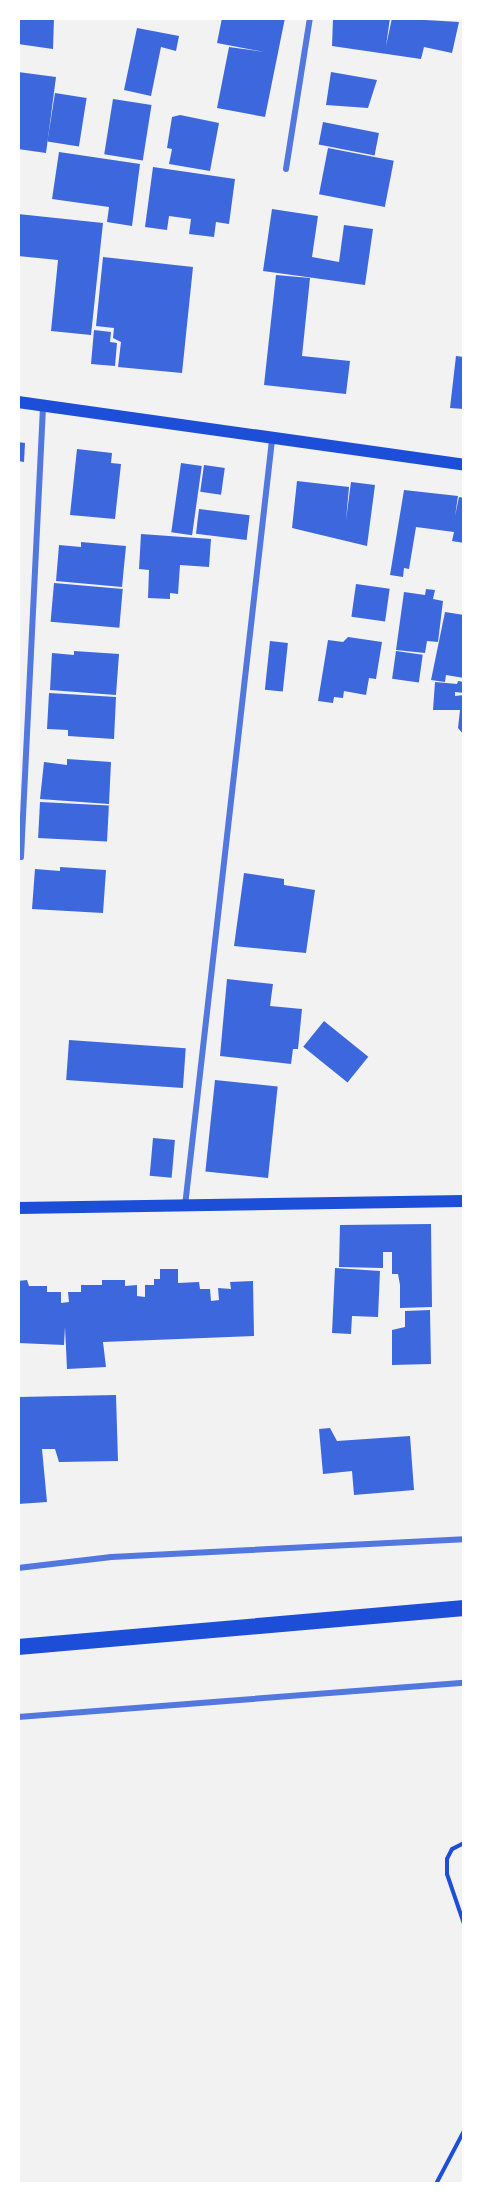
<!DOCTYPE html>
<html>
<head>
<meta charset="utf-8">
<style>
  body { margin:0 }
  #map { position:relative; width:482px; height:2202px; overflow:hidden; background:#f2f2f2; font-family:Manrope,sans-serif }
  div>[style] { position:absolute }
  .building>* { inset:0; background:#3d67dc; transform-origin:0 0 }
  .path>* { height:4px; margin:-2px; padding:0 2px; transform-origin:2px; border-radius:2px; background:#1d4ed8 }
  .minor>* { height:6px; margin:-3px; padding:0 3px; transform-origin:3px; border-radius:3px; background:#5277de }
  .secondary>* { height:12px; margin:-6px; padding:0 6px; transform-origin:6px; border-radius:6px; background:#1d4ed8 }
  .trunk>* { height:16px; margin:-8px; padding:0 8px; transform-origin:8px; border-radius:8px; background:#1d4ed8 }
  span { translate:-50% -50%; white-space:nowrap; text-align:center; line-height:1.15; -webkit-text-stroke:6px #fff; paint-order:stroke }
  .frame { position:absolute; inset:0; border:20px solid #fff; pointer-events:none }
</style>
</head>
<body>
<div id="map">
  <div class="building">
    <i style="clip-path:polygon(18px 18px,54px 18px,53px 49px,18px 44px)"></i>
    <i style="clip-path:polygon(222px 18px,285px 18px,265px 117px,217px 108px,229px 47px,264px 52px,217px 43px)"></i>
    <i style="clip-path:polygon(333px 18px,390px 18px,386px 46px,392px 18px,459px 22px,452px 53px,424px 47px,421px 59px,332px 46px)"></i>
    <i style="clip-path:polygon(137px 28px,179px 36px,176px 51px,161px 47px,151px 96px,124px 90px)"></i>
    <i style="clip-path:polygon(18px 72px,56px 77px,46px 153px,18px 149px)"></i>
    <i style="clip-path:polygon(331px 72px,377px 80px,368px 108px,326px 105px)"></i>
    <i style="left:55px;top:93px;width:32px;height:49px;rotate:9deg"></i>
    <i style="left:113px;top:99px;width:39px;height:56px;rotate:9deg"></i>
    <i style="clip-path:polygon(180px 115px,219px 123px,210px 171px,169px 164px,172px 149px,167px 148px,172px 117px)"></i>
    <i style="left:323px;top:122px;width:57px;height:23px;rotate:11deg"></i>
    <i style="left:328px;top:148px;width:67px;height:47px;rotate:11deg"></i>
    <i style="clip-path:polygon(59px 152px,140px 164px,132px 226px,107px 222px,109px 207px,52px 199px)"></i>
    <i style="clip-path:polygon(153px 167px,235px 179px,229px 224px,216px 222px,214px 237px,189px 234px,191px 219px,169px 216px,167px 230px,145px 227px)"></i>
    <i style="clip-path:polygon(272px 209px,318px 216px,312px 257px,339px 262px,344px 225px,373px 229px,365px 285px,263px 271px)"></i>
    <i style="clip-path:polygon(18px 214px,103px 223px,91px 335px,51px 331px,58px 260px,18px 256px)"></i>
    <i style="clip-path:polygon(103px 257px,193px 267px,182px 373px,118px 367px,121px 342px,113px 338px,114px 328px,96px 326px)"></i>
    <i style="clip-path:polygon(276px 275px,310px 278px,302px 356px,350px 361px,346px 394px,264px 385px)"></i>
    <i style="clip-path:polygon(94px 330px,111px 332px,110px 342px,117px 343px,115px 366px,91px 364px)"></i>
    <i style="clip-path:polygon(456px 356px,464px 357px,464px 409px,450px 408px)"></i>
    <i style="clip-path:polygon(18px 442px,25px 443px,24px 462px,18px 461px)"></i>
    <i style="clip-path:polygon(77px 449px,112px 453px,111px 463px,121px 464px,115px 519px,70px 515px)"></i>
    <i style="left:181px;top:463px;width:21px;height:70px;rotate:8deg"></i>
    <i style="left:204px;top:465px;width:21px;height:27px;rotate:8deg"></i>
    <i style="clip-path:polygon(297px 481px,349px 487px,346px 520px,351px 482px,375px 485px,367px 546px,292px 528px)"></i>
    <i style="clip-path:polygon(404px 490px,458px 496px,455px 516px,459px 497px,464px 498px,464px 543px,452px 541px,454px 532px,416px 527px,409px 569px,404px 568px,403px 577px,390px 575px)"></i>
    <i style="left:199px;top:509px;width:51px;height:25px;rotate:7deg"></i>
    <i style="clip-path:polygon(141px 534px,211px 539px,209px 567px,180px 565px,178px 594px,170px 593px,170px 599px,148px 598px,149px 570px,139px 569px)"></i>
    <i style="clip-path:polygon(81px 542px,126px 546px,122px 587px,56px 581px,59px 545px,81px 547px)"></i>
    <i style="left:54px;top:583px;width:69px;height:39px;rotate:5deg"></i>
    <i style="left:356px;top:584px;width:34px;height:33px;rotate:8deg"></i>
    <i style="clip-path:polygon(426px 589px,435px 590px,433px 599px,443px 601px,438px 642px,427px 641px,425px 653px,396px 650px,404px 592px,425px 595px)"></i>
    <i style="clip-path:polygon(445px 612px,464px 615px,464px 678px,446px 675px,445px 682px,431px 680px)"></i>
    <i style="clip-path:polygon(348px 637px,382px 642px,376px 679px,369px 678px,366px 695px,344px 691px,343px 698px,334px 697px,333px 703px,318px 701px,328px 640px,343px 642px)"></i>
    <i style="left:270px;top:641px;width:18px;height:49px;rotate:6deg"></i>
    <i style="clip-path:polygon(74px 651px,119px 654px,116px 695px,50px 690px,52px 653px,74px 655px)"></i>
    <i style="left:396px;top:651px;width:27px;height:28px;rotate:8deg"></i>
    <i style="clip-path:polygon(458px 681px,464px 682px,464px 693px,455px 692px,455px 696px,464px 695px,464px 735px,458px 728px,460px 710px,433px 710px,435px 682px,457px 684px)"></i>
    <i style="clip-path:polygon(49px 693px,116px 697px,114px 739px,68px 736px,68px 730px,47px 729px)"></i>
    <i style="clip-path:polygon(67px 759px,111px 762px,109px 804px,40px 799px,44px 762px,67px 765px)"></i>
    <i style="left:40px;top:802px;width:69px;height:36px;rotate:3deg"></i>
    <i style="clip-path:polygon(60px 867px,106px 870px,103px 913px,32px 909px,35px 869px,60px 871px)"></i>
    <i style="clip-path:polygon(244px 873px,284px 879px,284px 885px,315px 890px,306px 953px,234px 946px)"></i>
    <i style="clip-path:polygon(227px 979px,273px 984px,270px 1006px,302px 1009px,298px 1049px,293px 1049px,291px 1064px,220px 1056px)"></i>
    <i style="left:324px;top:1021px;width:57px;height:33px;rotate:39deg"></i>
    <i style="left:69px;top:1040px;width:117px;height:40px;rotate:4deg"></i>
    <i style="left:215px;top:1080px;width:63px;height:92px;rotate:6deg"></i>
    <i style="left:153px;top:1138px;width:22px;height:38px;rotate:5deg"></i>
    <i style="clip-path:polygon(431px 1224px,432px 1307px,400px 1308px,400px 1285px,398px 1274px,392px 1274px,392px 1252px,383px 1252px,383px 1268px,339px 1267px,340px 1225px)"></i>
    <i style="clip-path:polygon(335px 1268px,380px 1271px,378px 1317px,352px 1316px,351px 1334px,332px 1333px)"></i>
    <i style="clip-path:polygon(160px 1269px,178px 1269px,178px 1283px,199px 1282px,200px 1289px,210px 1289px,211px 1301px,219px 1300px,218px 1288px,231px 1289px,230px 1282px,253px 1281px,254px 1336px,103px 1342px,106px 1367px,67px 1369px,65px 1327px,64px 1345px,18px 1343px,18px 1281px,27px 1280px,29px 1286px,47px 1286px,47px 1292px,61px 1292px,61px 1303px,69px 1302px,68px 1292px,81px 1292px,81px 1285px,102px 1285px,102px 1280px,125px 1280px,125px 1286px,137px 1285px,137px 1296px,145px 1297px,145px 1285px,154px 1285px,154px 1279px,160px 1279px)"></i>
    <i style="clip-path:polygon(430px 1310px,431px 1364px,392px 1365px,392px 1330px,405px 1327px,405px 1311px)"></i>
    <i style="clip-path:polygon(116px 1395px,118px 1461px,59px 1462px,55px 1449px,42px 1449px,47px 1502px,18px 1504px,18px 1397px)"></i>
    <i style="clip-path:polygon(330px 1428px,337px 1441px,410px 1436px,414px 1490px,354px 1495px,352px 1471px,323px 1474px,319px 1429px)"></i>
  </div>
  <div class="path">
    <i style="left:464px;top:1843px;width:13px;rotate:153deg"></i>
    <i style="left:452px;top:1849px;width:11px;rotate:117deg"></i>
    <i style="left:447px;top:1859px;width:15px;rotate:90deg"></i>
    <i style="left:447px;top:1874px;width:53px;rotate:71.2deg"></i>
    <i style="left:436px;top:2184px;width:60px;rotate:-62.2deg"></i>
  </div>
  <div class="minor">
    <i style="left:286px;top:169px;width:153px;rotate:-81deg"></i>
    <i style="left:21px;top:857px;width:452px;rotate:-87.2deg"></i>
    <i style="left:185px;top:1206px;width:771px;rotate:-83.52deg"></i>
    <i style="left:18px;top:1568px;width:94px;rotate:-6.7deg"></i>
    <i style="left:111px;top:1557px;width:353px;rotate:-2.9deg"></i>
    <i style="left:18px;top:1717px;width:447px;rotate:-4.4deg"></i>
  </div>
  <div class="secondary">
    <i style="left:18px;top:402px;width:450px;rotate:8deg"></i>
    <i style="left:18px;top:1208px;width:446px;rotate:-0.9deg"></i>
  </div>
  <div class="trunk">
    <i style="left:18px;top:1647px;width:448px;rotate:-5deg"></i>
  </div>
  <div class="frame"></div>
</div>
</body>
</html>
